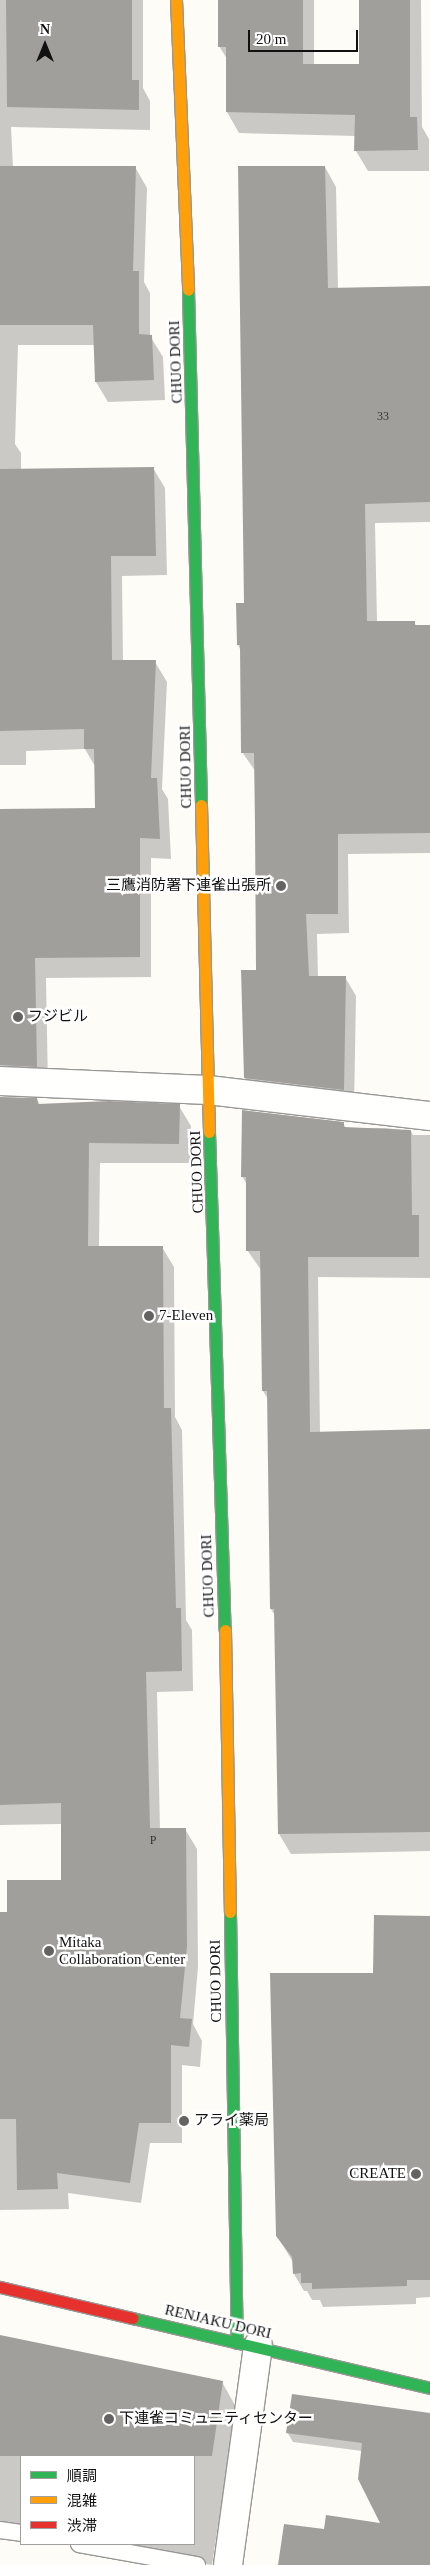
<!DOCTYPE html>
<html>
<head>
<meta charset="utf-8">
<style>
  body { margin:0 }
  #map { position:relative; width:430px; height:2565px; overflow:hidden; background:#fdfcf7; font-family:"Times New Roman","Noto Sans JP",serif }
  div>[style] { position:absolute }
  .shadow>* { inset:0; background:#0003 }
  .building>* { inset:0; background:#a19f9c }
  .roads { filter:drop-shadow(1px 0 #979795) drop-shadow(-1px 0 #979795) drop-shadow(0 1px #979795) drop-shadow(0 -1px #979795) }
  .lane>* { height:16px; margin:-8px; padding:0 8px; transform-origin:8px; border-radius:8px; background:#fffffe }
  .street>* { height:28px; margin:-14px; padding:0 14px; transform-origin:14px; border-radius:14px; background:#fffffe }
  .fast>* { height:11px; margin:-5.5px; padding:0 5.5px; transform-origin:5.5px; border-radius:5.5px; background:#30b455 }
  .slow>* { height:11px; margin:-5.5px; padding:0 5.5px; transform-origin:5.5px; border-radius:5.5px; background:#ff9f0a }
  .jam>* { height:11px; margin:-5.5px; padding:0 5.5px; transform-origin:5.5px; border-radius:5.5px; background:#e5322d }
  .dots>* { width:14px; height:14px; translate:-50% -50%; box-sizing:border-box; border:2px solid #fff; border-radius:50% }
  span { translate:-50% -50%; white-space:nowrap; text-align:center; line-height:1.15; -webkit-text-stroke:5px #fff; paint-order:stroke }
  .number-label { font-size:12px; color:#353434 }
  .number-label span { -webkit-text-stroke-width:0 }
  .street-label { font-size:15px; color:#111 }
  .poi-label { font-size:15px; color:#111 }
  .right { translate:-100% -50%; text-align:right }
  .left { translate:0 -50%; text-align:left }
  .legend { position:absolute; left:20px; top:2455px; width:175px; height:90px; box-sizing:border-box; background:#fff; border:1px solid #a0a0a0; margin:0; padding:6px 9px; list-style:none; font-size:15px; color:#111 }
  .legend li { display:flex; align-items:center; gap:10px; height:25px }
  .legend b { width:25px; border:1px solid #a0a0a0 }
  .north { position:absolute; left:20px; top:20px; width:50px; height:50px; -webkit-text-stroke:4px #fff; paint-order:stroke; rotate:0deg; font-size:14px; font-weight:700; line-height:20px; text-align:center; color:#111 }
  .north::after { content:''; display:block; margin:auto; width:18px; height:22px; background:#111; clip-path:polygon(50% 0,100% 100%,50% 72%,0 100%) }
  .scale { position:absolute; left:248px; top:30px; width:110px; height:22px; box-sizing:border-box; border:2px solid #111; border-top:0; padding-left:6px; font-size:15px; line-height:18px; white-space:nowrap; color:#111; -webkit-text-stroke:4px #fff; paint-order:stroke }
</style>
</head>
<body>
<div id="map">
  <div class="shadow">
    <i style="clip-path:polygon(0 0,143px 0,143px 88px,150px 101px,150px 130px,11px 127px,13px 167px,135px 167px,147px 188px,144px 282px,150px 293px,150px 336px,163px 357px,165px 400px,108px 402px,96px 382px,95px 345px,18px 345px,15px 444px,21px 453px,21px 470px,153px 468px,165px 488px,167px 575px,122px 576px,123px 662px,155px 662px,167px 682px,162px 789px,168px 799px,171px 859px,151px 858px,151px 977px,46px 978px,48px 1087px,0 1092px,0 810px,97px 809px,96px 768px,85px 749px,26px 751px,26px 765px,0 765px)"></i>
    <i style="clip-path:polygon(219px 0,314px 0,314px 66px,360px 66px,360px 0,421px 0,422px 127px,429px 139px,429px 171px,368px 171px,356px 151px,356px 136px,239px 133px,227px 112px,227px 59px,219px 46px)"></i>
    <i style="clip-path:polygon(325px 167px,336px 187px,338px 289px,430px 288px,430px 522px,375px 523px,377px 622px,414px 622px,417px 627px,430px 626px,430px 853px,348px 854px,349px 933px,317px 934px,318px 978px,345px 977px,356px 996px,354px 1109px,256px 1098px,245px 1078px,257px 971px,256px 772px,242px 752px,241px 651px,238px 645px)"></i>
    <i style="clip-path:polygon(0 1098px,37px 1099px,40px 1105px,179px 1106px,191px 1126px,190px 1163px,100px 1163px,99px 1247px,162px 1247px,174px 1267px,175px 1417px,182px 1430px,186px 1620px,192px 1630px,193px 1691px,157px 1692px,160px 1829px,185px 1829px,197px 1849px,198px 1967px,193px 2024px,202px 2041px,200px 2067px,182px 2065px,182px 2143px,150px 2143px,141px 2203px,68px 2193px,69px 2209px,0 2210px,0 1913px,9px 1913px,62px 1881px,62px 1824px,0 1825px)"></i>
    <i style="clip-path:polygon(343px 1123px,346px 1128px,386px 1128px,411px 1131px,413px 1135px,430px 1135px,430px 1278px,318px 1277px,320px 1433px,430px 1430px,430px 1851px,291px 1854px,279px 1834px,275px 1616px,271px 1609px,268px 1399px,263px 1391px,261px 1270px,247px 1250px,247px 1185px,242px 1176px)"></i>
    <i style="clip-path:polygon(430px 1917px,430px 2297px,416px 2298px,416px 2304px,323px 2307px,320px 2300px,312px 2300px,307px 2291px,304px 2291px,294px 2274px,293px 2262px,277px 2236px,374px 1975px)"></i>
    <i style="clip-path:polygon(0 2336px,222px 2382px,236px 2407px,212px 2565px,81px 2544px,194px 2544px,194px 2456px,21px 2456px,21px 2533px,0 2529px)"></i>
    <i style="clip-path:polygon(430px 2414px,430px 2565px,280px 2565px,326px 2531px,382px 2524px,362px 2451px,293px 2442px,287px 2432px)"></i>
  </div>
  <div class="building">
    <i style="clip-path:polygon(6px 0,132px 0,132px 80px,139px 80px,139px 110px,7px 107px)"></i>
    <i style="clip-path:polygon(218px 0,303px 0,303px 64px,359px 64px,359px 0,410px 0,410px 117px,417px 117px,418px 150px,354px 151px,355px 115px,226px 112px,226px 47px,218px 47px)"></i>
    <i style="clip-path:polygon(0 166px,136px 166px,133px 271px,139px 271px,139px 334px,152px 335px,154px 380px,95px 382px,93px 325px,0 325px)"></i>
    <i style="clip-path:polygon(238px 166px,325px 166px,328px 288px,430px 286px,430px 502px,365px 504px,367px 621px,415px 621px,415px 625px,430px 625px,430px 833px,338px 834px,338px 914px,306px 914px,309px 976px,346px 976px,344px 1090px,244px 1078px,241px 970px,256px 970px,255px 825px,254px 753px,241px 753px,240px 645px,237px 645px,236px 603px,244px 603px)"></i>
    <i style="clip-path:polygon(154px 467px,156px 556px,111px 556px,112px 660px,156px 660px,151px 778px,157px 778px,160px 839px,140px 838px,140px 957px,35px 958px,37px 1067px,0 1065px,0 809px,95px 808px,94px 749px,84px 749px,84px 729px,0 731px,0 469px)"></i>
    <i style="clip-path:polygon(0 1097px,37px 1098px,38px 1104px,109px 1101px,180px 1104px,179px 1144px,89px 1143px,88px 1246px,163px 1246px,164px 1408px,171px 1408px,176px 1608px,181px 1608px,182px 1671px,146px 1672px,150px 1828px,186px 1828px,187px 1946px,180px 2018px,192px 2019px,189px 2047px,171px 2045px,171px 2123px,139px 2123px,130px 2183px,57px 2173px,58px 2189px,17px 2190px,16px 2119px,0 2119px,0 1912px,7px 1912px,7px 1880px,61px 1880px,61px 1803px,0 1805px)"></i>
    <i style="clip-path:polygon(242px 1110px,344px 1122px,344px 1127px,411px 1130px,412px 1215px,419px 1215px,419px 1257px,308px 1257px,310px 1432px,430px 1429px,430px 1832px,278px 1834px,274px 1609px,270px 1609px,267px 1391px,262px 1391px,260px 1251px,246px 1251px,246px 1177px,241px 1177px)"></i>
    <i style="clip-path:polygon(374px 1915px,430px 1916px,430px 2280px,407px 2280px,407px 2286px,312px 2289px,312px 2283px,301px 2283px,301px 2273px,293px 2274px,292px 2257px,276px 2236px,270px 1973px,373px 1973px)"></i>
    <i style="clip-path:polygon(0 2335px,223px 2381px,212px 2456px,0 2456px)"></i>
    <i style="clip-path:polygon(292px 2394px,430px 2413px,430px 2565px,278px 2565px,284px 2524px,324px 2529px,326px 2515px,380px 2523px,358px 2479px,362px 2443px,286px 2433px)"></i>
  </div>
  <div class="roads">
    <div class="lane">
      <i style="left:0;top:2530px;width:21px;rotate:8deg"></i>
      <i style="left:79px;top:2544px;width:120px;rotate:10.1deg"></i>
    </div>
    <div class="street">
      <i style="left:0;top:1081px;width:208px;rotate:2.5deg"></i>
      <i style="left:208px;top:1090px;width:224px;rotate:6.7deg"></i>
      <i style="left:228px;top:2565px;width:221px;rotate:-82.2deg"></i>
    </div>
    <div class="fast">
      <i style="left:188px;top:290px;width:515px;rotate:88.55deg"></i>
      <i style="left:209px;top:1132px;width:498px;rotate:88.2deg"></i>
      <i style="left:230px;top:1912px;width:431px;rotate:89.1deg"></i>
      <i style="left:132px;top:2318px;width:306px;rotate:13.2deg"></i>
    </div>
    <div class="slow">
      <i style="left:176px;top:0;width:290px;rotate:87.6deg"></i>
      <i style="left:201px;top:805px;width:327px;rotate:88.6deg"></i>
      <i style="left:225px;top:1630px;width:282px;rotate:89deg"></i>
    </div>
    <div class="jam">
      <i style="left:0;top:2287px;width:136px;rotate:13.2deg"></i>
    </div>
  </div>
  <div class="dots">
    <i style="left:281px;top:886px;background:#646362"></i>
    <i style="left:18px;top:1017px;background:#646362"></i>
    <i style="left:149px;top:1316px;background:#646362"></i>
    <i style="left:49px;top:1951px;background:#646362"></i>
    <i style="left:184px;top:2121px;background:#646362"></i>
    <i style="left:416px;top:2174px;background:#646362"></i>
    <i style="left:109px;top:2419px;background:#646362"></i>
  </div>
  <div class="number-label">
    <span style="left:383px;top:417px">33</span>
    <span style="left:153px;top:1841px">P</span>
  </div>
  <div class="street-label">
    <span style="left:176px;top:362px;rotate:-92deg">CHUO DORI</span>
    <span style="left:186px;top:767px;rotate:-91deg">CHUO DORI</span>
    <span style="left:197px;top:1172px;rotate:-92deg">CHUO DORI</span>
    <span style="left:208px;top:1576px;rotate:-92deg">CHUO DORI</span>
    <span style="left:216px;top:1981px;rotate:-91deg">CHUO DORI</span>
    <span style="left:218px;top:2322px;rotate:13deg">RENJAKU DORI</span>
  </div>
  <div class="poi-label">
    <span class="right" style="left:271px;top:886px">三鷹消防署下連雀出張所</span>
    <span class="left" style="left:28px;top:1017px">フジビル</span>
    <span class="left" style="left:159px;top:1316px">7-Eleven</span>
    <span class="left" style="left:59px;top:1951px">Mitaka<br>Collaboration Center</span>
    <span class="left" style="left:194px;top:2121px">アライ薬局</span>
    <span class="right" style="left:406px;top:2174px">CREATE</span>
    <span class="left" style="left:119px;top:2419px">下連雀コミュニティセンター</span>
  </div>
  <ul class="legend">
  <li><b style="height:6px;background:#30b455"></b>順調</li>
  <li><b style="height:6px;background:#ff9f0a"></b>混雑</li>
  <li><b style="height:6px;background:#e5322d"></b>渋滞</li>
  </ul>
  <div class="north">N</div>
  <div class="scale">20 m</div>
</div>
</body>
</html>
